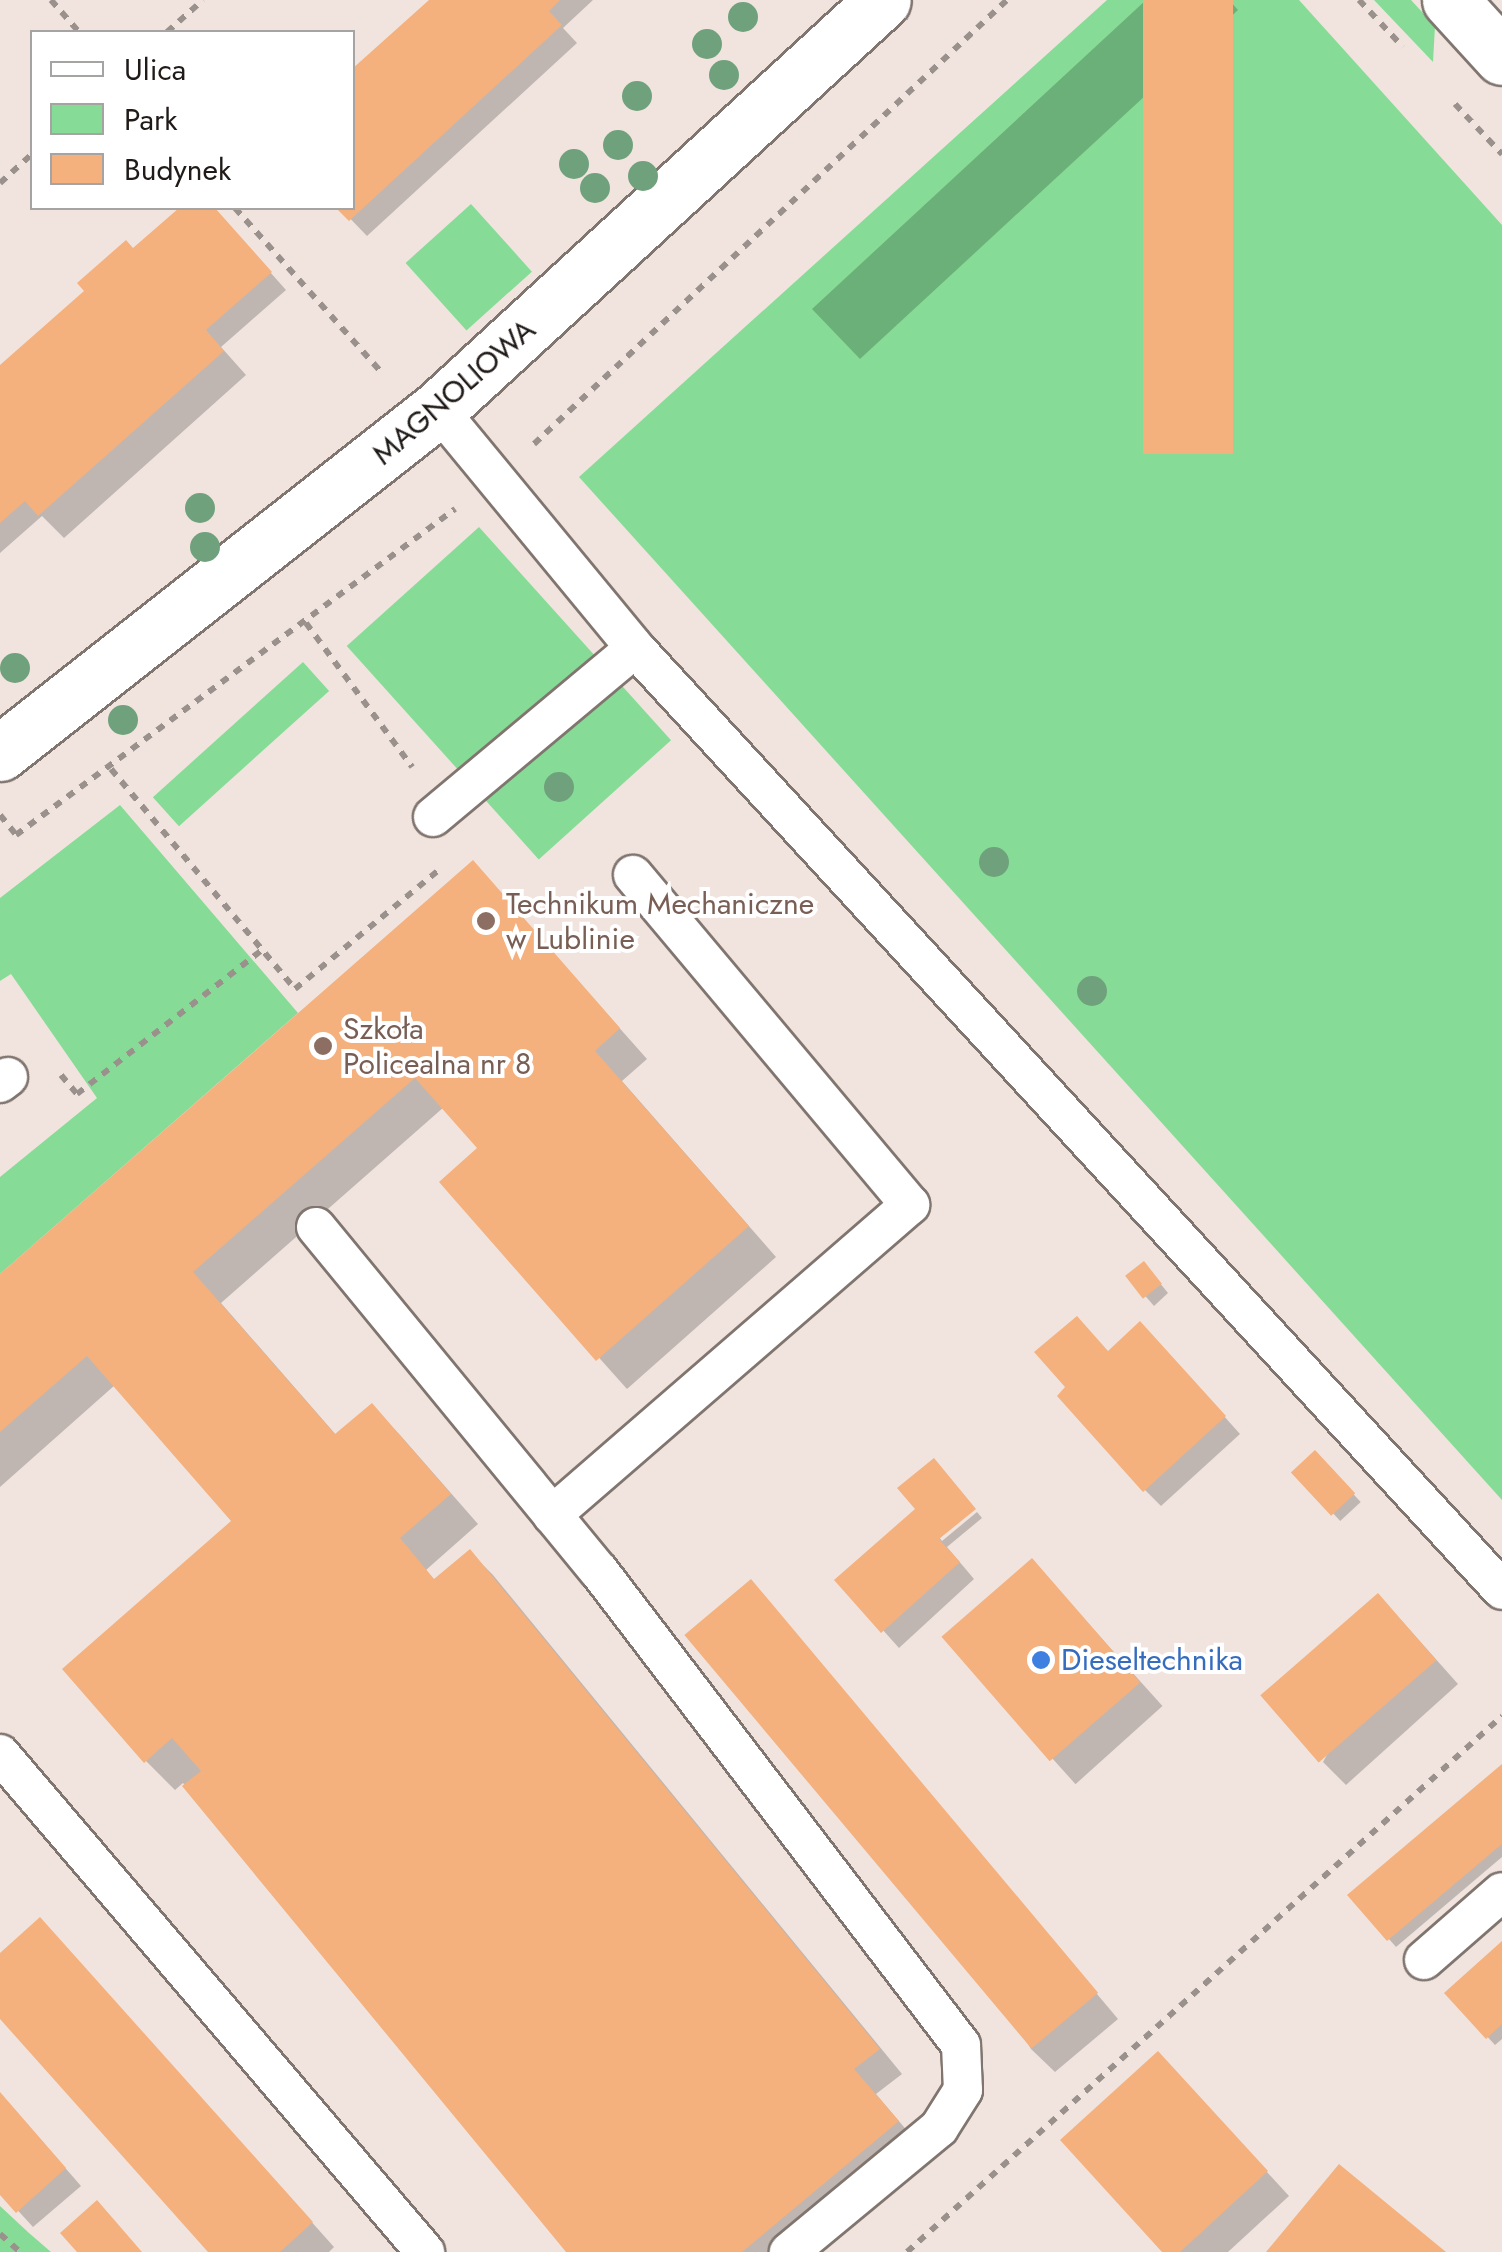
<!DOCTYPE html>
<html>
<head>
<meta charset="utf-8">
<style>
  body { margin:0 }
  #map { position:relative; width:1502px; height:2252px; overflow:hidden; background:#f1e4de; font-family:Jost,sans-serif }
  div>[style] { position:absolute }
  .green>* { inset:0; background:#86dc96; transform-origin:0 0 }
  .shadow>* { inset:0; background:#0003; transform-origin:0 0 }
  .building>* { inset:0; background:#f4b07d; transform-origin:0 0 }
  .path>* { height:6px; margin-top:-3px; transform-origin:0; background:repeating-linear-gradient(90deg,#9a918c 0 8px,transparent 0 16px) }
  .roads { filter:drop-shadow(2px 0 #80756f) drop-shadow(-2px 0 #80756f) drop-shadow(0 2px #80756f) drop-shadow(0 -2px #80756f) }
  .lane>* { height:38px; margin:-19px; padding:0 19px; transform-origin:19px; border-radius:19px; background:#fff }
  .street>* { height:55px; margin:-27.5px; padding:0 27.5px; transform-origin:27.5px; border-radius:27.5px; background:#fff }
  .trees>* { width:30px; height:30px; margin:-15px; border-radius:50%; background:#6fa17c }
  .dots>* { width:28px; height:28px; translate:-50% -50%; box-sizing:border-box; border:5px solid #fff; border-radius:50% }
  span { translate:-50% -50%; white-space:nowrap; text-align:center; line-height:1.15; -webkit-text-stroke:8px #fff; paint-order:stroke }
  .street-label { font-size:30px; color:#201b19 }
  .education-label { font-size:30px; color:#785e54 }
  .left { translate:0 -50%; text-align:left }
  .shop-label { font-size:30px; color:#366cbe }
  .legend { position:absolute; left:30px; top:30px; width:325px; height:180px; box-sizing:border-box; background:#fff; border:2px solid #a6a4a3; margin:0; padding:12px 18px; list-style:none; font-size:30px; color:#201b19 }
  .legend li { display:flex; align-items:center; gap:20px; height:50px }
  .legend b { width:50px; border:2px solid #a6a4a3 }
</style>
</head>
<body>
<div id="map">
  <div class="green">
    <i style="clip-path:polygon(1107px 0,1299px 0,1502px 225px,1502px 1500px,579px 477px)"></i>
    <i style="clip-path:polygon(1374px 0,1411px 0,1435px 26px,1433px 62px)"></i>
    <i style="left:471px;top:204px;width:91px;height:88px;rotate:48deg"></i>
    <i style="left:479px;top:527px;width:287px;height:178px;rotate:48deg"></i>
    <i style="left:303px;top:662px;width:39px;height:202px;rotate:48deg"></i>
    <i style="clip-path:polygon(120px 805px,298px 1013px,0 1274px,0 1177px,97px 1098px,11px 974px,0 981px,0 898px)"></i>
    <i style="clip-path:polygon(0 2206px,29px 2233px,51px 2252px,0 2252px)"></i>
  </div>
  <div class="shadow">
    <i style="clip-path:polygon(432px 0,593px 0,563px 28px,577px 43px,367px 236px,340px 208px,352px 208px)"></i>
    <i style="clip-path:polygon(1146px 0,1229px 0,1238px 10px,860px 359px,812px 309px)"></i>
    <i style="clip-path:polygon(183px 208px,213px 208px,286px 290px,221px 347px,246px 375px,64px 538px,42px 516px,0 553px,0 369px)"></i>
    <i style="clip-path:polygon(473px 863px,647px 1059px,622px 1081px,776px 1257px,627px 1389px,442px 1182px,480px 1148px,444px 1107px,221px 1303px,337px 1436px,371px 1406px,400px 1435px,478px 1524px,426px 1570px,435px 1581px,470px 1552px,493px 1575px,902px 2074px,876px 2094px,920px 2146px,793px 2252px,570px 2252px,183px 1783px,175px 1790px,146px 1761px,234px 1521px,115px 1385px,0 1487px,0 1278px)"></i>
    <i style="clip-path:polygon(1151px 1272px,1168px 1293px,1154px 1306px,1128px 1276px)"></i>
    <i style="clip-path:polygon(1156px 1340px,1240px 1434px,1161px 1506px,1145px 1490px,1108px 1353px)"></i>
    <i style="left:1315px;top:1453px;width:67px;height:28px;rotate:47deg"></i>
    <i style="clip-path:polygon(918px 1509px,942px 1541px,977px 1512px,982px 1518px,947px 1547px,974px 1579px,899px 1648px,838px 1580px)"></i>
    <i style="left:1032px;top:1561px;width:195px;height:117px;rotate:48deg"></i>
    <i style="clip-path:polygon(751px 1582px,1118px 2019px,1055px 2072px,1031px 2049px)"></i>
    <i style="clip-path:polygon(1401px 1620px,1458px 1684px,1346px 1785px,1323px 1762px)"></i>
    <i style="clip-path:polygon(1502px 1767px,1502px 1857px,1396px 1947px,1351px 1896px)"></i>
    <i style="clip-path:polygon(63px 1944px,334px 2247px,329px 2252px,211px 2252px,0 2015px,0 1957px)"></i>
    <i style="clip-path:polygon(1502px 1944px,1502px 2039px,1495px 2045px,1447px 1993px)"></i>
    <i style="clip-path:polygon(1181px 2078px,1289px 2196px,1228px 2252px,1165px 2252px)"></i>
    <i style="clip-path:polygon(0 2093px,81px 2186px,33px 2227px,0 2191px)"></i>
  </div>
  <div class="building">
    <i style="clip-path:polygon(429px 0,560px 0,549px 11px,562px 25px,349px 221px,336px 208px,352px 208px,352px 69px)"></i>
    <i style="left:1143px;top:0;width:90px;height:454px"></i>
    <i style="clip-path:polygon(179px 208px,215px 208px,272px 272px,206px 330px,224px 351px,38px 516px,25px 501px,0 523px,0 365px,84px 291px,77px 283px,126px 240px,133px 248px)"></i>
    <i style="clip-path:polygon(473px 860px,620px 1028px,595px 1051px,749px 1226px,596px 1361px,439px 1182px,477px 1148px,415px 1078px,193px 1272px,335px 1434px,372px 1403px,451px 1494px,400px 1538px,434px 1579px,470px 1549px,880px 2049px,854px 2069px,899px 2121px,742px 2252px,566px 2252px,182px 1786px,201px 1771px,172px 1738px,144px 1763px,62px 1669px,231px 1521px,87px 1356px,0 1432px,0 1274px)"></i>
    <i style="left:1144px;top:1261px;width:29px;height:24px;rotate:52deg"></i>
    <i style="clip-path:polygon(1077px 1316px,1108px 1351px,1140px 1321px,1226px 1416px,1143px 1492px,1057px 1396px,1065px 1387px,1034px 1352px)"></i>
    <i style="left:1315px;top:1450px;width:59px;height:33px;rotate:47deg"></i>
    <i style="clip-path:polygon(934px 1458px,976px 1509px,939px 1539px,960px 1562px,881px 1633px,834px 1580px,915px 1509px,897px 1488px)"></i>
    <i style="left:1032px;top:1558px;width:165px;height:120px;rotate:49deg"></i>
    <i style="left:751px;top:1579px;width:540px;height:87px;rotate:50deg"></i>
    <i style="left:1378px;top:1593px;width:89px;height:156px;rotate:49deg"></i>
    <i style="clip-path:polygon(1502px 1764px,1502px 1844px,1387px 1941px,1347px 1895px)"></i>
    <i style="clip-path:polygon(40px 1917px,313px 2222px,280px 2252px,208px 2252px,0 2019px,0 1953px)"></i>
    <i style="clip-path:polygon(1502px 1941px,1502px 2024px,1486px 2039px,1444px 1993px)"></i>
    <i style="clip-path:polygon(1158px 2051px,1268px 2171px,1180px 2252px,1162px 2252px,1060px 2140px)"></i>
    <i style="clip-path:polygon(0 2092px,66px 2168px,16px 2213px,0 2195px)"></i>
    <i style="clip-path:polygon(1339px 2164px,1446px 2252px,1266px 2252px)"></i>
    <i style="clip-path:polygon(97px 2200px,142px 2252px,77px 2252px,60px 2233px)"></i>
  </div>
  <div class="path">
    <i style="left:51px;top:0;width:43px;rotate:48.8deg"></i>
    <i style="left:1359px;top:0;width:64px;rotate:46.9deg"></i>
    <i style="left:167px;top:32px;width:48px;rotate:-41.6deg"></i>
    <i style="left:1455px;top:104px;width:69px;rotate:46.8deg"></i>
    <i style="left:0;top:183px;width:43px;rotate:-42.2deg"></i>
    <i style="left:235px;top:208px;width:221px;rotate:48.3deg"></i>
    <i style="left:534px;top:444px;width:649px;rotate:-43.19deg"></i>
    <i style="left:306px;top:623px;width:179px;rotate:53.6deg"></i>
    <i style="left:111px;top:769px;width:287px;rotate:50.1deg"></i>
    <i style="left:295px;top:989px;width:187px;rotate:-39.6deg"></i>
    <i style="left:0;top:815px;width:26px;rotate:51deg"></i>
    <i style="left:16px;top:835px;width:547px;rotate:-36.6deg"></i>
    <i style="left:61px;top:1075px;width:25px;rotate:50deg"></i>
    <i style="left:77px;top:1094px;width:234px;rotate:-37.9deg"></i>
    <i style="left:0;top:2234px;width:27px;rotate:42deg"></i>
    <i style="left:907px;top:2252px;width:801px;rotate:-42.01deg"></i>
  </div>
  <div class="roads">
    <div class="lane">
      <i style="left:438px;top:409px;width:310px;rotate:50.5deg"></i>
      <i style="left:635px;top:648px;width:1280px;rotate:47.37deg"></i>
      <i style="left:433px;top:817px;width:263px;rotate:-39.9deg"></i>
      <i style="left:0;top:1083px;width:10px;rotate:-37deg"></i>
      <i style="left:316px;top:1227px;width:445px;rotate:50.6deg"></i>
      <i style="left:599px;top:1571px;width:596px;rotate:52.63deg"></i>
      <i style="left:961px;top:2045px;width:45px;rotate:87.5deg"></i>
      <i style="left:963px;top:2090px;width:45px;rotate:122.3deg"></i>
      <i style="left:939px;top:2128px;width:195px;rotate:140.4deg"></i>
      <i style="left:552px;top:1515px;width:474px;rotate:-40.9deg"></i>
      <i style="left:910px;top:1205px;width:431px;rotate:-130deg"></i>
      <i style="left:0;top:1754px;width:655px;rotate:49.52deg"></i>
      <i style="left:1424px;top:1960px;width:103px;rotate:-41.1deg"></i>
    </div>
    <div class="street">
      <i style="left:1450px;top:0;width:77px;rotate:47.6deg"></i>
      <i style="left:0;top:753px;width:557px;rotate:-38.15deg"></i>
      <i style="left:438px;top:409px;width:604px;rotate:-42.59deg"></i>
    </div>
  </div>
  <div class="trees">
    <i style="left:743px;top:17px"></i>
    <i style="left:707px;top:44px"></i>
    <i style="left:724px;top:75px"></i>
    <i style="left:637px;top:96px"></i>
    <i style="left:618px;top:145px"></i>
    <i style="left:574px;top:164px"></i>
    <i style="left:643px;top:176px"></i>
    <i style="left:595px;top:188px"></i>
    <i style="left:200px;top:508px"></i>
    <i style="left:205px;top:547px"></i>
    <i style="left:15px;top:668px"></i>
    <i style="left:123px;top:720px"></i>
    <i style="left:559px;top:787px"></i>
    <i style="left:994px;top:862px"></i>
    <i style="left:1092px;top:991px"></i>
  </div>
  <div class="dots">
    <i style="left:486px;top:921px;background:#8d6e63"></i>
    <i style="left:323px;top:1046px;background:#8d6e63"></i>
    <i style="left:1041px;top:1660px;background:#3f7fe0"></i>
  </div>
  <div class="street-label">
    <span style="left:454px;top:392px;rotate:-41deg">MAGNOLIOWA</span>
  </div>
  <div class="education-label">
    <span class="left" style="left:506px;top:921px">Technikum Mechaniczne<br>w Lublinie</span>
    <span class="left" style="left:343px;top:1046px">Szkoła<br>Policealna nr 8</span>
  </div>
  <div class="shop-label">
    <span class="left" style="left:1061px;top:1660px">Dieseltechnika</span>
  </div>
  <ul class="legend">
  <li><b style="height:12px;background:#fff"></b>Ulica</li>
  <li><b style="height:28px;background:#86dc96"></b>Park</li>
  <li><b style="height:28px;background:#f4b07d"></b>Budynek</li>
  </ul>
</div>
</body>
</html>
